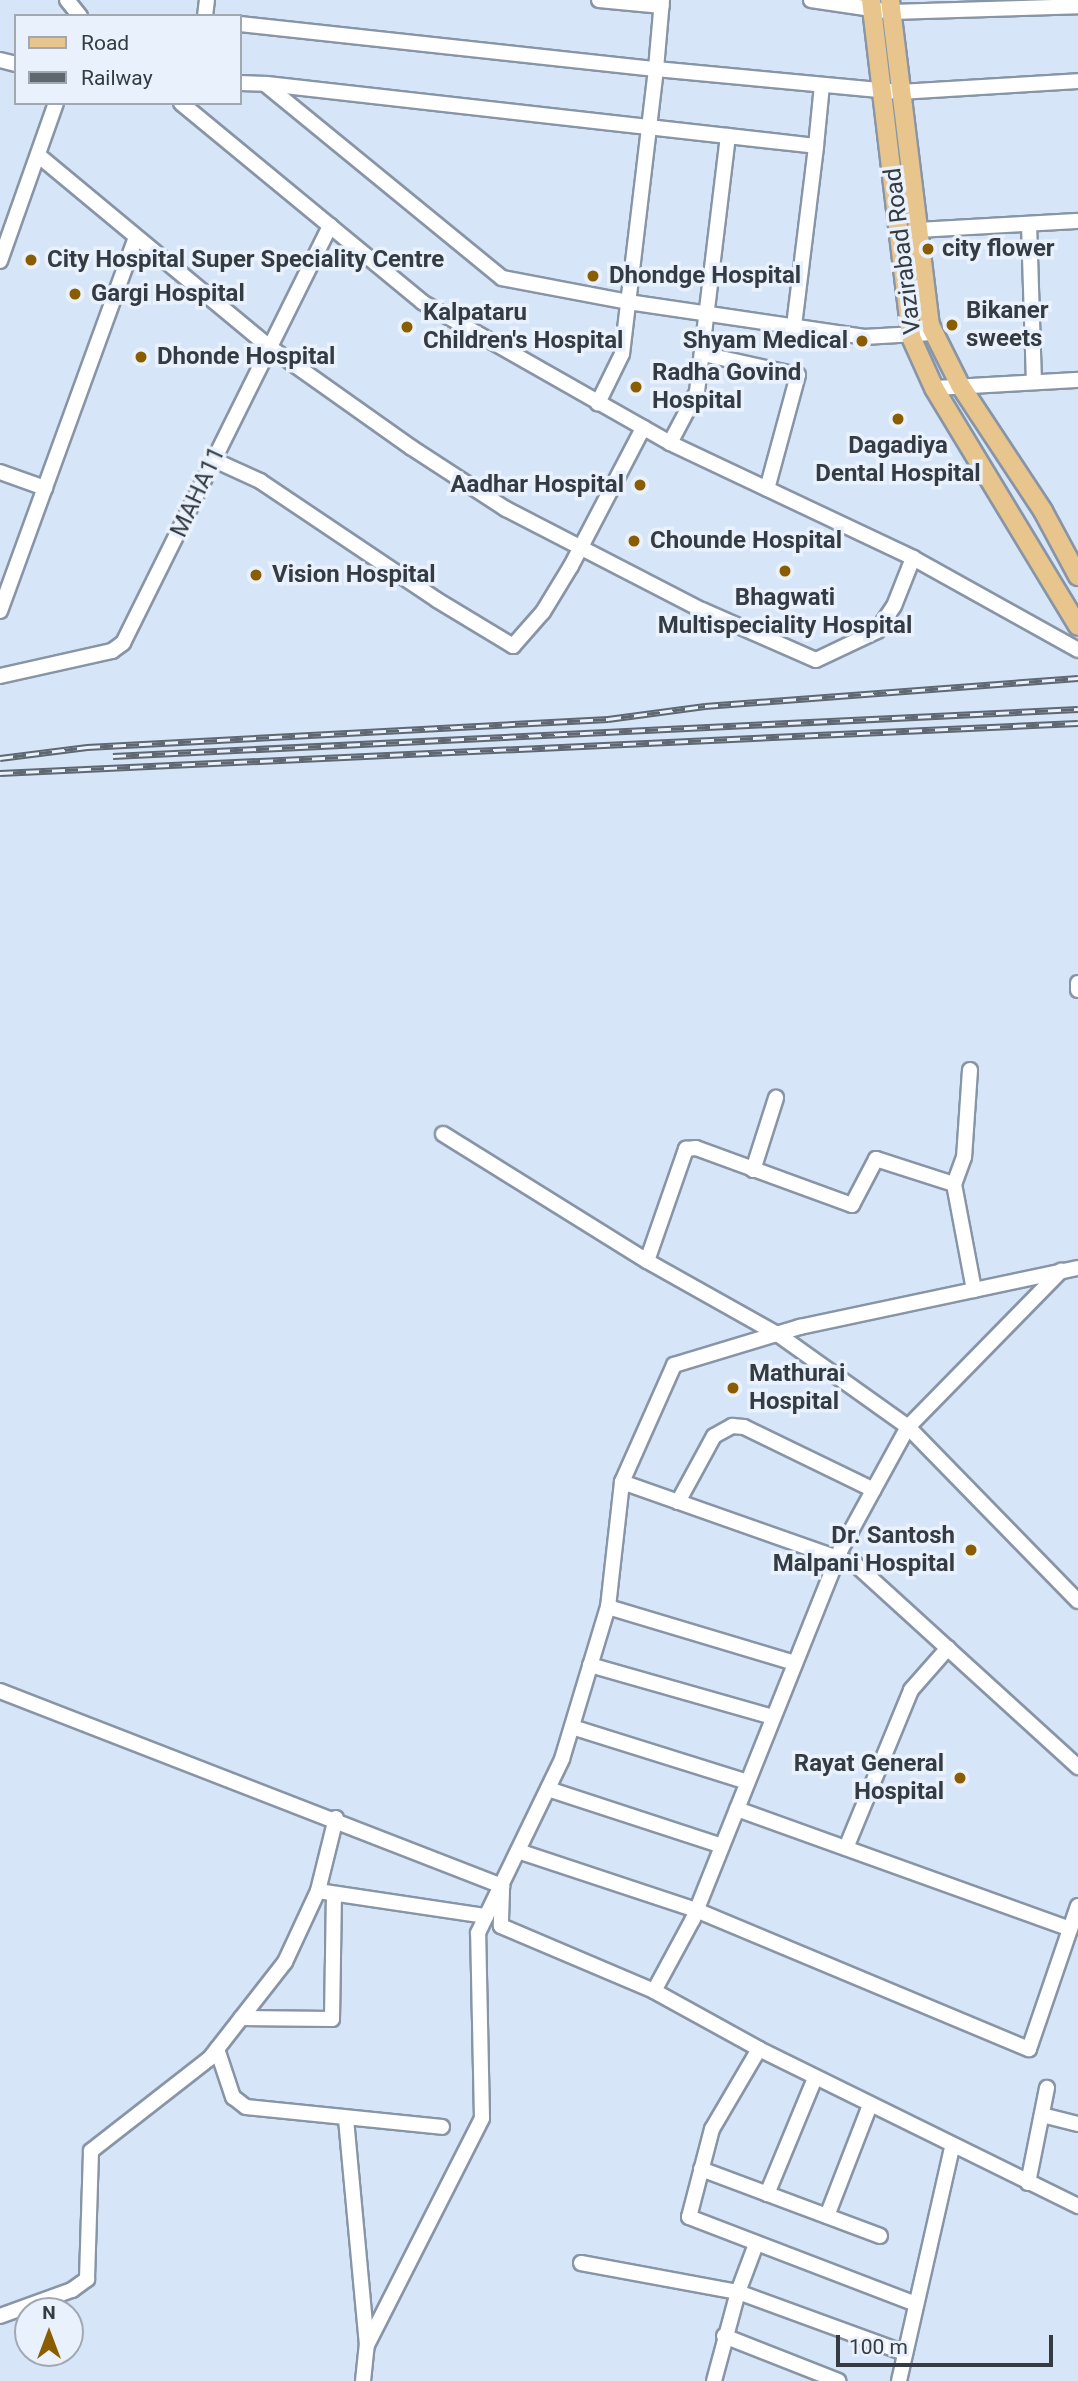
<!DOCTYPE html>
<html>
<head>
<meta charset="utf-8">
<style>
  body { margin:0 }
  #map { position:relative; width:1078px; height:2381px; overflow:hidden; background:#d6e5f7; font-family:Roboto,sans-serif }
  div>[style] { position:absolute }
  .roads { filter:drop-shadow(2px 0 #8895a6) drop-shadow(-2px 0 #8895a6) drop-shadow(0 2px #8895a6) drop-shadow(0 -2px #8895a6) }
  .minor>* { height:14px; margin:-7px; padding:0 7px; transform-origin:7px; border-radius:7px; background:#fff }
  .major>* { height:18px; margin:-9px; padding:0 9px; transform-origin:9px; border-radius:9px; background:#e8c58c }
  .rail>* { height:7px; margin-top:-3.5px; transform-origin:0; background:repeating-linear-gradient(90deg,#e9f1fc 0 13px,#5f6771 0 26px); box-sizing:border-box; border-block:2px solid #5f6771 }
  .dots>* { width:19px; height:19px; translate:-50% -50%; box-sizing:border-box; border:4px solid #e9f1fc; border-radius:50% }
  span { translate:-50% -50%; white-space:nowrap; text-align:center; line-height:1.15; -webkit-text-stroke:7px #e9f1fc; paint-order:stroke }
  .poi-label { font-size:24px; color:#353b42; font-weight:700 }
  .left { translate:0 -50%; text-align:left }
  .right { translate:-100% -50%; text-align:right }
  .street-label { font-size:24px; color:#353b42 }
  .legend { position:absolute; left:14px; top:14px; width:228px; height:91px; box-sizing:border-box; background:#e9f1fc; border:2px solid #a1a8b2; margin:0; padding:9px 12px; list-style:none; font-size:21px; color:#353b42 }
  .legend li { display:flex; align-items:center; gap:14px; height:35px }
  .legend b { width:35px; border:2px solid #a1a8b2 }
  .north { position:absolute; left:14px; top:2297px; width:70px; height:70px; box-sizing:border-box; background:#e9f1fc; border:2px solid #a1a8b2; border-radius:50%; rotate:0deg; font-size:19px; font-weight:700; line-height:28px; text-align:center; color:#353b42 }
  .north::after { content:''; display:block; margin:auto; width:24px; height:32px; background:#8a5d00; clip-path:polygon(50% 0,100% 100%,50% 72%,0 100%) }
  .scale { position:absolute; left:836px; top:2335px; width:217px; height:32px; box-sizing:border-box; border:4px solid #353b42; border-top:0; padding-left:9px; font-size:21px; line-height:24px; white-space:nowrap; color:#353b42; -webkit-text-stroke:5px #e9f1fc; paint-order:stroke }
</style>
</head>
<body>
<div id="map">
  <div class="roads">
    <div class="minor">
      <i style="left:67px;top:0;width:21px;rotate:51deg"></i>
      <i style="left:599px;top:0;width:63px;rotate:5.4deg"></i>
      <i style="left:662px;top:0;width:69px;rotate:95deg"></i>
      <i style="left:656px;top:69px;width:245px;rotate:5.4deg"></i>
      <i style="left:900px;top:92px;width:178px;rotate:-3.5deg"></i>
      <i style="left:811px;top:0;width:82px;rotate:8.4deg"></i>
      <i style="left:892px;top:12px;width:186px;rotate:-1.8deg"></i>
      <i style="left:205px;top:16px;width:16px;rotate:-83deg"></i>
      <i style="left:240px;top:24px;width:418px;rotate:6.2deg"></i>
      <i style="left:656px;top:69px;width:287px;rotate:96.8deg"></i>
      <i style="left:622px;top:354px;width:55px;rotate:116.1deg"></i>
      <i style="left:0;top:60px;width:16px;rotate:14deg"></i>
      <i style="left:240px;top:83px;width:25px;rotate:2deg"></i>
      <i style="left:265px;top:84px;width:306px;rotate:39.3deg"></i>
      <i style="left:502px;top:278px;width:128px;rotate:10.8deg"></i>
      <i style="left:628px;top:302px;width:239px;rotate:8.4deg"></i>
      <i style="left:864px;top:337px;width:69px;rotate:-3.3deg"></i>
      <i style="left:267px;top:84px;width:552px;rotate:6.44deg"></i>
      <i style="left:816px;top:146px;width:61px;rotate:-84.4deg"></i>
      <i style="left:181px;top:103px;width:313px;rotate:39.5deg"></i>
      <i style="left:422px;top:302px;width:285px;rotate:29.6deg"></i>
      <i style="left:670px;top:443px;width:269px;rotate:25.3deg"></i>
      <i style="left:913px;top:558px;width:189px;rotate:29.1deg"></i>
      <i style="left:38px;top:155px;width:299px;rotate:39.7deg"></i>
      <i style="left:268px;top:346px;width:176px;rotate:35.3deg"></i>
      <i style="left:412px;top:448px;width:112px;rotate:33deg"></i>
      <i style="left:506px;top:509px;width:220px;rotate:27.3deg"></i>
      <i style="left:702px;top:610px;width:124px;rotate:23.7deg"></i>
      <i style="left:816px;top:660px;width:68px;rotate:-25.4deg"></i>
      <i style="left:877px;top:631px;width:30px;rotate:-56deg"></i>
      <i style="left:894px;top:606px;width:52px;rotate:-68.4deg"></i>
      <i style="left:1029px;top:224px;width:157px;rotate:88.2deg"></i>
      <i style="left:916px;top:230px;width:162px;rotate:-3.2deg"></i>
      <i style="left:0;top:261px;width:168px;rotate:-70.5deg"></i>
      <i style="left:794px;top:326px;width:181px;rotate:-83deg"></i>
      <i style="left:703px;top:354px;width:97px;rotate:12.5deg"></i>
      <i style="left:798px;top:375px;width:118px;rotate:105.2deg"></i>
      <i style="left:934px;top:388px;width:144px;rotate:-3.2deg"></i>
      <i style="left:670px;top:443px;width:58px;rotate:-62.1deg"></i>
      <i style="left:697px;top:392px;width:258px;rotate:-83.1deg"></i>
      <i style="left:214px;top:460px;width:51px;rotate:24.5deg"></i>
      <i style="left:260px;top:481px;width:213px;rotate:33.9deg"></i>
      <i style="left:437px;top:600px;width:89px;rotate:31.2deg"></i>
      <i style="left:513px;top:646px;width:45px;rotate:-48.6deg"></i>
      <i style="left:543px;top:612px;width:54px;rotate:-58.7deg"></i>
      <i style="left:571px;top:566px;width:156px;rotate:-62.4deg"></i>
      <i style="left:0;top:472px;width:48px;rotate:19.6deg"></i>
      <i style="left:0;top:611px;width:398px;rotate:-70deg"></i>
      <i style="left:0;top:676px;width:115px;rotate:-12.6deg"></i>
      <i style="left:112px;top:651px;width:14px;rotate:-36deg"></i>
      <i style="left:123px;top:643px;width:466px;rotate:-63.6deg"></i>
      <i style="left:1078px;top:983px;width:7px;rotate:90deg"></i>
      <i style="left:970px;top:1070px;width:87px;rotate:93.9deg"></i>
      <i style="left:964px;top:1157px;width:29px;rotate:110deg"></i>
      <i style="left:954px;top:1184px;width:108px;rotate:79.3deg"></i>
      <i style="left:443px;top:1134px;width:240px;rotate:31.9deg"></i>
      <i style="left:647px;top:1261px;width:151px;rotate:29.3deg"></i>
      <i style="left:779px;top:1335px;width:158px;rotate:35.5deg"></i>
      <i style="left:908px;top:1427px;width:243px;rotate:45.7deg"></i>
      <i style="left:753px;top:1170px;width:76px;rotate:-72.3deg"></i>
      <i style="left:647px;top:1261px;width:119px;rotate:-70.8deg"></i>
      <i style="left:686px;top:1149px;width:10px;rotate:-6deg"></i>
      <i style="left:696px;top:1148px;width:166px;rotate:20.1deg"></i>
      <i style="left:852px;top:1205px;width:52px;rotate:-62.4deg"></i>
      <i style="left:876px;top:1159px;width:82px;rotate:17.8deg"></i>
      <i style="left:622px;top:1482px;width:247px;rotate:19.4deg"></i>
      <i style="left:855px;top:1564px;width:302px;rotate:42.3deg"></i>
      <i style="left:678px;top:1502px;width:75px;rotate:-61.4deg"></i>
      <i style="left:714px;top:1436px;width:21px;rotate:-29deg"></i>
      <i style="left:732px;top:1426px;width:12px;rotate:5deg"></i>
      <i style="left:744px;top:1427px;width:144px;rotate:25.9deg"></i>
      <i style="left:608px;top:1607px;width:195px;rotate:16.7deg"></i>
      <i style="left:590px;top:1665px;width:190px;rotate:15.9deg"></i>
      <i style="left:0;top:1691px;width:539px;rotate:21.23deg"></i>
      <i style="left:572px;top:1727px;width:184px;rotate:17.4deg"></i>
      <i style="left:548px;top:1789px;width:183px;rotate:18.1deg"></i>
      <i style="left:737px;top:1809px;width:354px;rotate:19.8deg"></i>
      <i style="left:336px;top:1818px;width:75px;rotate:103.9deg"></i>
      <i style="left:318px;top:1891px;width:170px;rotate:8.5deg"></i>
      <i style="left:846px;top:1848px;width:171px;rotate:-67.6deg"></i>
      <i style="left:911px;top:1690px;width:56px;rotate:-48.6deg"></i>
      <i style="left:518px;top:1851px;width:188px;rotate:18.3deg"></i>
      <i style="left:696px;top:1910px;width:361px;rotate:22.7deg"></i>
      <i style="left:1029px;top:2049px;width:151px;rotate:-71.1deg"></i>
      <i style="left:502px;top:1891px;width:35px;rotate:92deg"></i>
      <i style="left:501px;top:1926px;width:166px;rotate:23deg"></i>
      <i style="left:654px;top:1991px;width:120px;rotate:28.9deg"></i>
      <i style="left:759px;top:2049px;width:356px;rotate:26.2deg"></i>
      <i style="left:654px;top:1991px;width:82px;rotate:-61.6deg"></i>
      <i style="left:693px;top:1919px;width:396px;rotate:-68.2deg"></i>
      <i style="left:840px;top:1551px;width:141px;rotate:-61.3deg"></i>
      <i style="left:908px;top:1427px;width:219px;rotate:-45.6deg"></i>
      <i style="left:241px;top:2018px;width:91px;rotate:0.6deg"></i>
      <i style="left:332px;top:2019px;width:124px;rotate:-89.1deg"></i>
      <i style="left:217px;top:2049px;width:51px;rotate:71.6deg"></i>
      <i style="left:233px;top:2097px;width:16px;rotate:38deg"></i>
      <i style="left:246px;top:2107px;width:197px;rotate:5.8deg"></i>
      <i style="left:759px;top:2049px;width:93px;rotate:120.4deg"></i>
      <i style="left:712px;top:2129px;width:91px;rotate:104.6deg"></i>
      <i style="left:689px;top:2217px;width:243px;rotate:21deg"></i>
      <i style="left:1042px;top:2115px;width:37px;rotate:14deg"></i>
      <i style="left:346px;top:2119px;width:226px;rotate:84.7deg"></i>
      <i style="left:701px;top:2169px;width:191px;rotate:20.5deg"></i>
      <i style="left:1028px;top:2183px;width:97px;rotate:-78.7deg"></i>
      <i style="left:767px;top:2194px;width:126px;rotate:-67.5deg"></i>
      <i style="left:827px;top:2216px;width:119px;rotate:-68.8deg"></i>
      <i style="left:581px;top:2263px;width:160px;rotate:10.5deg"></i>
      <i style="left:738px;top:2292px;width:178px;rotate:20.1deg"></i>
      <i style="left:0;top:2316px;width:77px;rotate:-19.9deg"></i>
      <i style="left:72px;top:2290px;width:19px;rotate:-36deg"></i>
      <i style="left:87px;top:2279px;width:128px;rotate:-88.2deg"></i>
      <i style="left:91px;top:2151px;width:151px;rotate:-38deg"></i>
      <i style="left:210px;top:2058px;width:122px;rotate:-52deg"></i>
      <i style="left:285px;top:1962px;width:78px;rotate:-65.1deg"></i>
      <i style="left:724px;top:2336px;width:123px;rotate:21.5deg"></i>
      <i style="left:363px;top:2381px;width:36px;rotate:-84deg"></i>
      <i style="left:367px;top:2345px;width:254px;rotate:-63.1deg"></i>
      <i style="left:482px;top:2118px;width:185px;rotate:-91.2deg"></i>
      <i style="left:478px;top:1933px;width:193px;rotate:-64.2deg"></i>
      <i style="left:562px;top:1759px;width:159px;rotate:-73.2deg"></i>
      <i style="left:608px;top:1607px;width:126px;rotate:-83.6deg"></i>
      <i style="left:622px;top:1482px;width:128px;rotate:-66deg"></i>
      <i style="left:674px;top:1365px;width:132px;rotate:-16.8deg"></i>
      <i style="left:800px;top:1327px;width:284px;rotate:-12deg"></i>
      <i style="left:714px;top:2381px;width:92px;rotate:-74.9deg"></i>
      <i style="left:738px;top:2292px;width:51px;rotate:-69.4deg"></i>
      <i style="left:899px;top:2381px;width:240px;rotate:-77.2deg"></i>
    </div>
    <div class="major">
      <i style="left:871px;top:0;width:339px;rotate:83.2deg"></i>
      <i style="left:911px;top:337px;width:56px;rotate:65.7deg"></i>
      <i style="left:934px;top:388px;width:278px;rotate:58.8deg"></i>
      <i style="left:890px;top:0;width:327px;rotate:83deg"></i>
      <i style="left:930px;top:325px;width:67px;rotate:63.4deg"></i>
      <i style="left:960px;top:385px;width:151px;rotate:56.6deg"></i>
      <i style="left:1043px;top:511px;width:74px;rotate:61.7deg"></i>
    </div>
  </div>
  <div class="rail">
    <i style="left:113px;top:756px;width:966px;rotate:-2.79deg"></i>
    <i style="left:0;top:758px;width:88px;rotate:-7.2deg"></i>
    <i style="left:87px;top:747px;width:522px;rotate:-3.08deg"></i>
    <i style="left:608px;top:719px;width:98px;rotate:-7.6deg"></i>
    <i style="left:705px;top:706px;width:374px;rotate:-4.3deg"></i>
    <i style="left:0;top:773px;width:1079px;rotate:-2.66deg"></i>
  </div>
  <div class="dots">
    <i style="left:928px;top:249px;background:#8a5d00"></i>
    <i style="left:31px;top:260px;background:#8a5d00"></i>
    <i style="left:593px;top:276px;background:#8a5d00"></i>
    <i style="left:75px;top:294px;background:#8a5d00"></i>
    <i style="left:952px;top:325px;background:#8a5d00"></i>
    <i style="left:407px;top:327px;background:#8a5d00"></i>
    <i style="left:862px;top:341px;background:#8a5d00"></i>
    <i style="left:141px;top:357px;background:#8a5d00"></i>
    <i style="left:636px;top:387px;background:#8a5d00"></i>
    <i style="left:898px;top:419px;background:#8a5d00"></i>
    <i style="left:640px;top:485px;background:#8a5d00"></i>
    <i style="left:634px;top:541px;background:#8a5d00"></i>
    <i style="left:785px;top:571px;background:#8a5d00"></i>
    <i style="left:256px;top:575px;background:#8a5d00"></i>
    <i style="left:733px;top:1388px;background:#8a5d00"></i>
    <i style="left:971px;top:1550px;background:#8a5d00"></i>
    <i style="left:960px;top:1778px;background:#8a5d00"></i>
  </div>
  <div class="poi-label">
    <span class="left" style="left:942px;top:249px">city flower</span>
    <span class="left" style="left:47px;top:260px">City Hospital Super Speciality Centre</span>
    <span class="left" style="left:609px;top:276px">Dhondge Hospital</span>
    <span class="left" style="left:91px;top:294px">Gargi Hospital</span>
    <span class="left" style="left:966px;top:325px">Bikaner<br>sweets</span>
    <span class="left" style="left:423px;top:327px">Kalpataru<br>Children's Hospital</span>
    <span class="right" style="left:848px;top:341px">Shyam Medical</span>
    <span class="left" style="left:157px;top:357px">Dhonde Hospital</span>
    <span class="left" style="left:652px;top:387px">Radha Govind<br>Hospital</span>
    <span style="left:898px;top:460px">Dagadiya<br>Dental Hospital</span>
    <span class="right" style="left:624px;top:485px">Aadhar Hospital</span>
    <span class="left" style="left:650px;top:541px">Chounde Hospital</span>
    <span class="left" style="left:272px;top:575px">Vision Hospital</span>
    <span style="left:785px;top:612px">Bhagwati<br>Multispeciality Hospital</span>
    <span class="left" style="left:749px;top:1388px">Mathurai<br>Hospital</span>
    <span class="right" style="left:955px;top:1550px">Dr. Santosh<br>Malpani Hospital</span>
    <span class="right" style="left:944px;top:1778px">Rayat General<br>Hospital</span>
  </div>
  <div class="street-label">
    <span style="left:903px;top:251px;rotate:-97deg">Vazirabad Road</span>
    <span style="left:198px;top:492px;rotate:-65deg">MAHA11</span>
  </div>
  <ul class="legend">
  <li><b style="height:9px;background:#e8c58c"></b>Road</li>
  <li><b style="height:9px;background:#5f6771"></b>Railway</li>
  </ul>
  <div class="north">N</div>
  <div class="scale">100 m</div>
</div>
</body>
</html>
